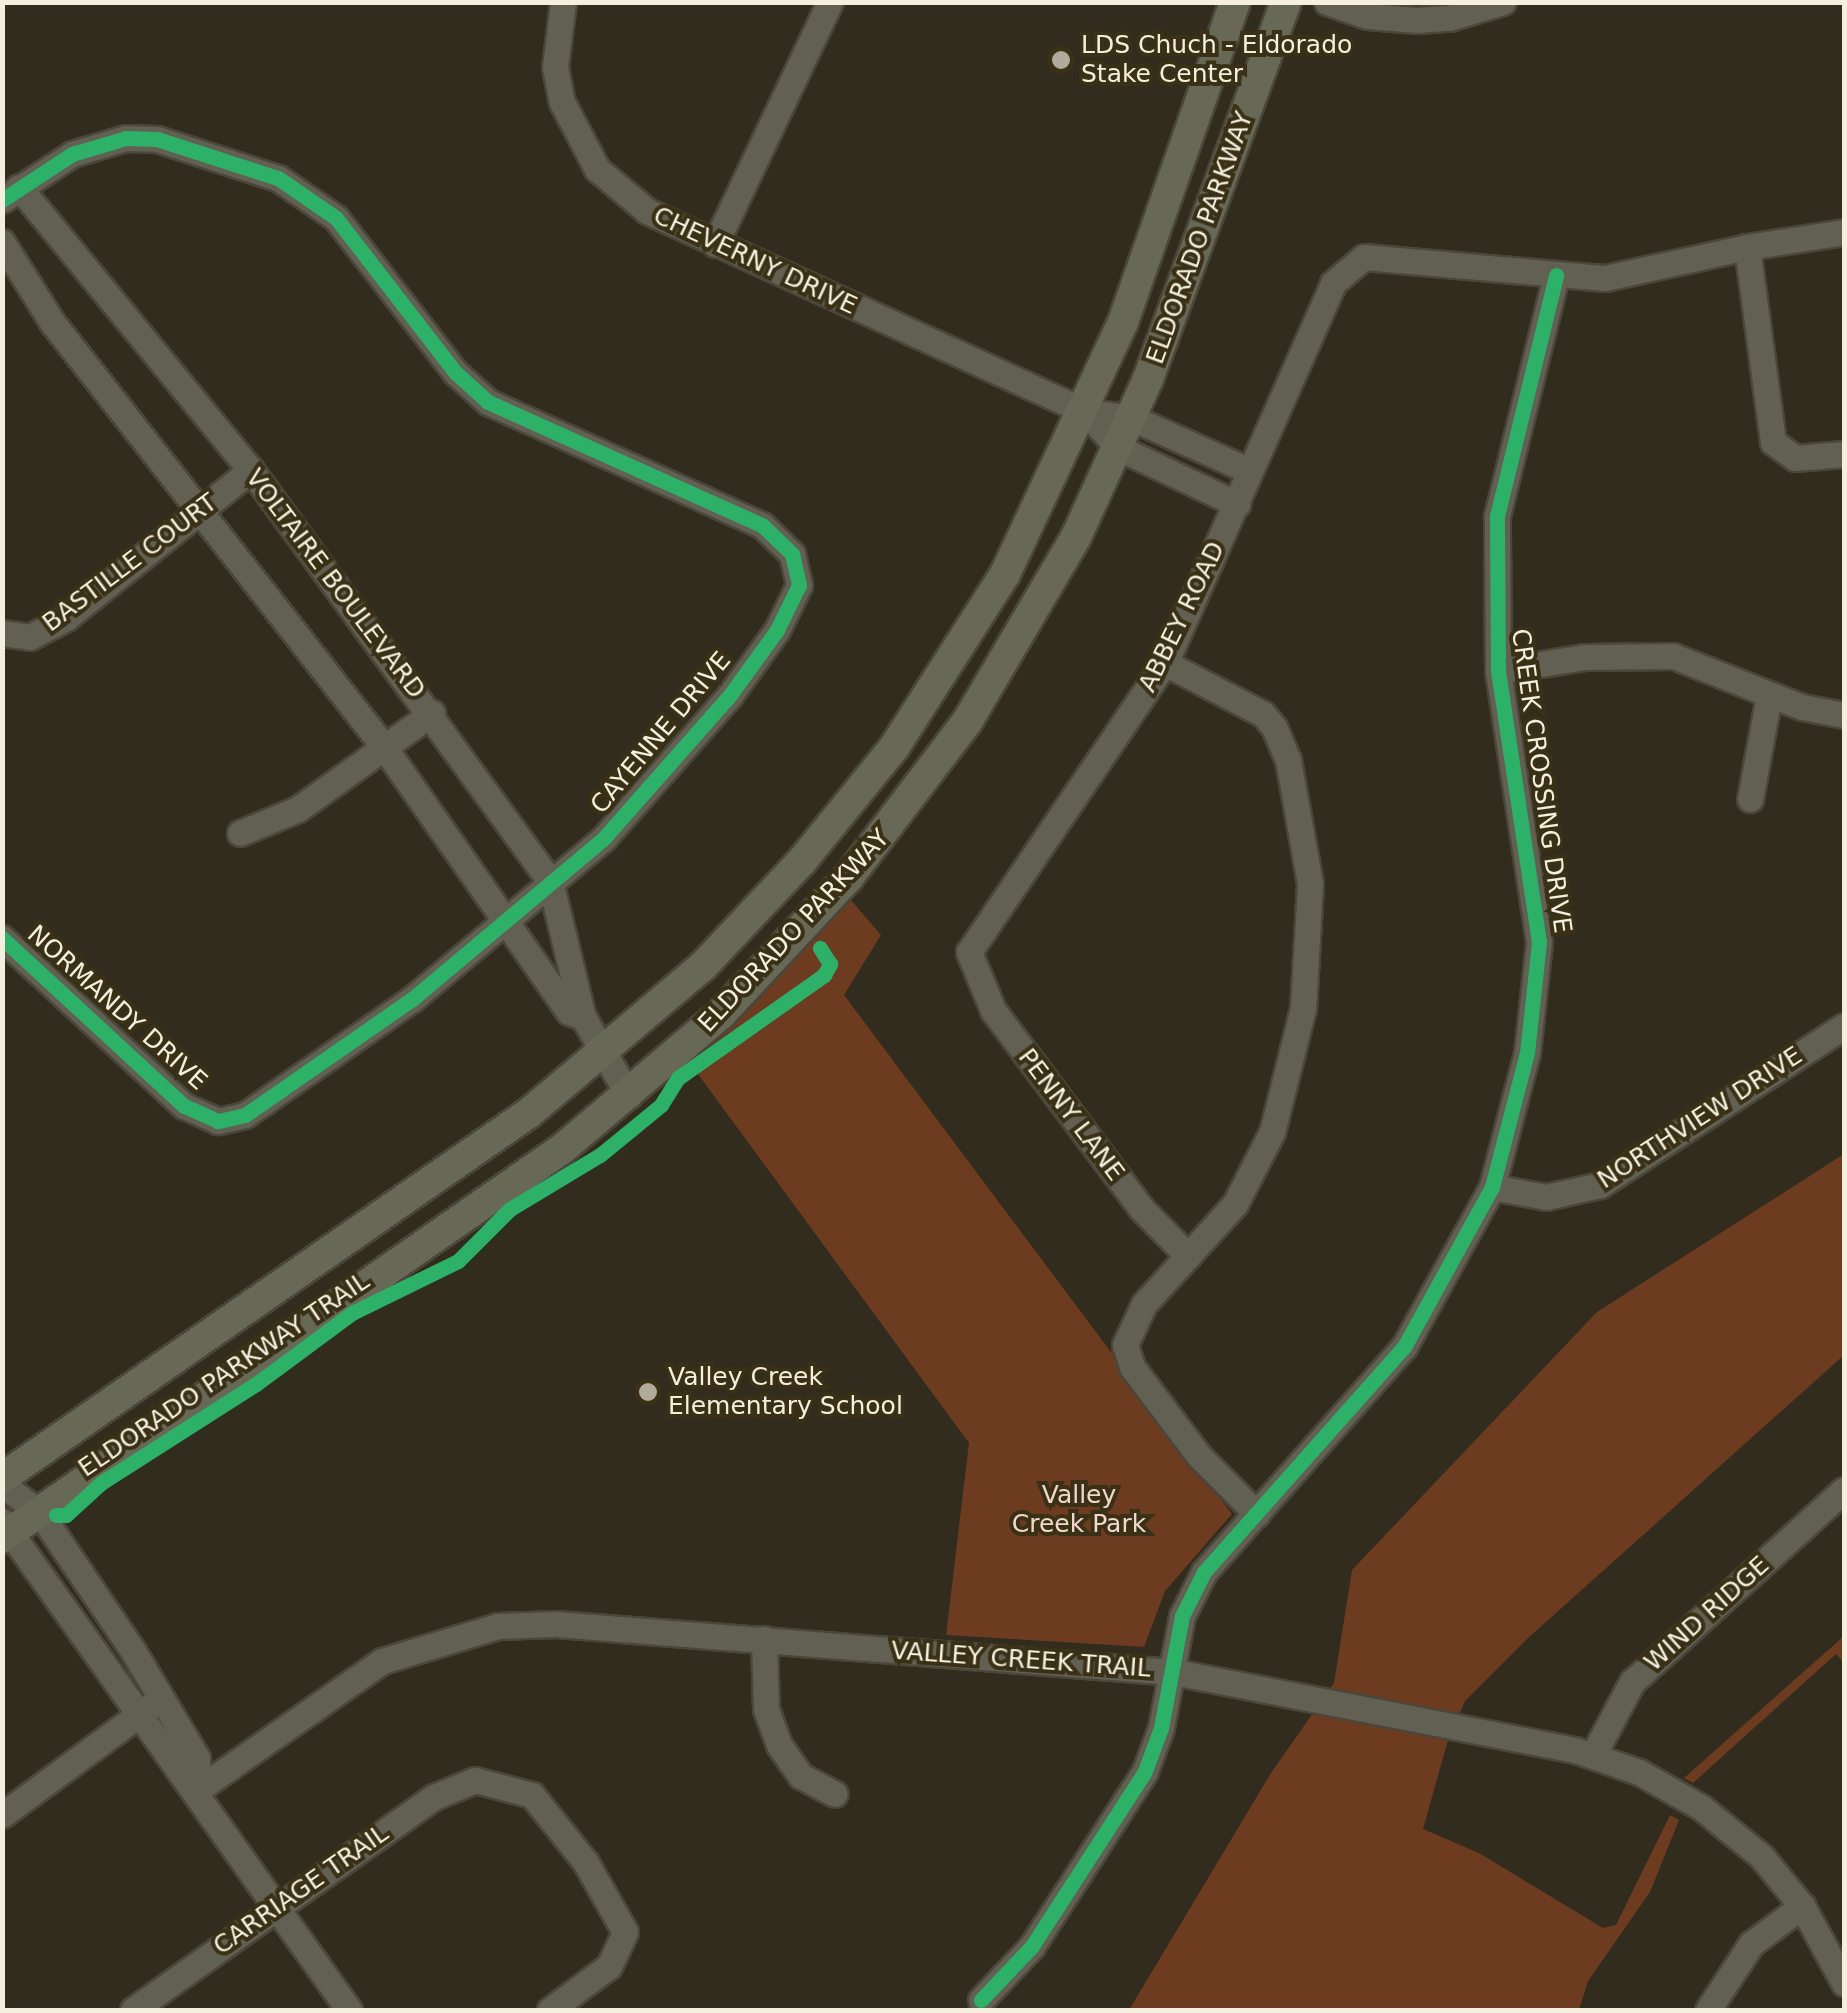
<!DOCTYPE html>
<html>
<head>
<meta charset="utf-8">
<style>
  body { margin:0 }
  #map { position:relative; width:1847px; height:2013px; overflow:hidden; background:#312c1d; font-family:"DejaVu Sans",sans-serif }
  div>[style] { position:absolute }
  .green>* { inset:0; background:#6d3b1f }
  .roads { filter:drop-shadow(2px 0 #4b463a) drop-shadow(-2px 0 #4b463a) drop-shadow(0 2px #4b463a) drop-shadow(0 -2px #4b463a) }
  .minor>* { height:25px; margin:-12.5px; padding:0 12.5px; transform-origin:12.5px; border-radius:12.5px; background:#616053 }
  .major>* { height:30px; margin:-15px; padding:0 15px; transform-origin:15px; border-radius:15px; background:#676856 }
  .cycleway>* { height:15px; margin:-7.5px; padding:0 7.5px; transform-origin:7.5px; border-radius:7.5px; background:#2db169 }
  .dots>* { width:28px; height:28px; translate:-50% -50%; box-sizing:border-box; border:5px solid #393015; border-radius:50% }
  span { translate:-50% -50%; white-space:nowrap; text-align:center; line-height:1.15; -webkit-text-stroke:8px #393015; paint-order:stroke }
  .poi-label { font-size:25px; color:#f4efdf }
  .left { translate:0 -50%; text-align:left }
  .street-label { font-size:25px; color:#f4efdf }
  .park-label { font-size:25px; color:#f0d8cc }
  .frame { position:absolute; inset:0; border:5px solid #f4efdf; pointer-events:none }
</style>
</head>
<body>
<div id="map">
  <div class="green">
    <i style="clip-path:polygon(850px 899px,881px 935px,844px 995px,1232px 1514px,1165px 1591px,1144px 1647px,946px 1635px,969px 1443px,689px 1062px)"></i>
    <i style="clip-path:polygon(1844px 1154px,1844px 1355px,1527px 1639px,1465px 1701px,1448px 1740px,1423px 1829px,1479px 1853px,1603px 1928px,1616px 1925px,1670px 1815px,1679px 1820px,1650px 1892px,1588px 1981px,1579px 2010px,1129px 2010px,1271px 1773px,1334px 1683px,1352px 1570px,1597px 1312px)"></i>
    <i style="clip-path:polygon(1844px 1636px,1844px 1663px,1836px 1654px,1693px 1783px,1684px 1778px)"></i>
  </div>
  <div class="roads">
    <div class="minor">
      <i style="left:563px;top:2px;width:65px;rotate:97deg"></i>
      <i style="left:555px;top:67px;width:36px;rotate:79deg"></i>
      <i style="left:562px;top:102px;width:76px;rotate:62.4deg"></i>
      <i style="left:597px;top:169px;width:65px;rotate:40deg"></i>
      <i style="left:647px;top:211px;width:481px;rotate:24.6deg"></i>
      <i style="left:1084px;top:411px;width:49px;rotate:8.3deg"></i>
      <i style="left:1132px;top:418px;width:129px;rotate:24.2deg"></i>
      <i style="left:1327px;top:2px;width:42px;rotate:19.3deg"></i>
      <i style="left:1367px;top:16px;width:50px;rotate:4.6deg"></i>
      <i style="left:1417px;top:20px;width:32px;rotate:-4deg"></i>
      <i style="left:1449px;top:18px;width:56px;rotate:-16.5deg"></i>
      <i style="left:19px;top:187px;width:366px;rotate:50.7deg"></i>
      <i style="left:251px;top:470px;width:508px;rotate:53.96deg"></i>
      <i style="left:550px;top:881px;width:140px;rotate:76.4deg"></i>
      <i style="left:583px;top:1017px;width:91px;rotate:59.8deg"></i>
      <i style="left:2px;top:200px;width:84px;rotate:-33.3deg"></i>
      <i style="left:72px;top:154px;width:56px;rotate:-16.5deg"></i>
      <i style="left:126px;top:138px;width:31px;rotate:2deg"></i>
      <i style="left:157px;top:139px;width:127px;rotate:17.9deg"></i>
      <i style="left:278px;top:178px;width:70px;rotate:34.6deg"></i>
      <i style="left:336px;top:218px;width:196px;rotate:52.3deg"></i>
      <i style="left:456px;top:373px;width:43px;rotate:42.2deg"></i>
      <i style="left:488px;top:402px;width:300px;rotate:24.2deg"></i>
      <i style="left:762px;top:525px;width:42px;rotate:44deg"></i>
      <i style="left:792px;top:554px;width:32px;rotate:77deg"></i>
      <i style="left:799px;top:585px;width:50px;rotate:116.1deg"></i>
      <i style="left:777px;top:630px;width:80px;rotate:125.9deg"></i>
      <i style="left:730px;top:695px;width:191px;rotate:131.4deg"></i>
      <i style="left:604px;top:838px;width:251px;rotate:140deg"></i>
      <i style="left:412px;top:999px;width:203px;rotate:145.2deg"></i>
      <i style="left:245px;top:1115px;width:28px;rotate:167deg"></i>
      <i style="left:218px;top:1121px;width:37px;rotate:-156deg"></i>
      <i style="left:184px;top:1106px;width:248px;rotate:-137.3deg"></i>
      <i style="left:1844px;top:232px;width:98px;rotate:171.2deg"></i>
      <i style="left:1747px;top:247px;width:197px;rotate:82.4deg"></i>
      <i style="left:1773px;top:442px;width:27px;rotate:36deg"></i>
      <i style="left:1795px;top:458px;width:49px;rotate:-4.7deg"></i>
      <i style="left:2px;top:242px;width:94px;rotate:58deg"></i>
      <i style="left:52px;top:322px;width:539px;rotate:52deg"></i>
      <i style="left:384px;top:747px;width:323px;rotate:55.1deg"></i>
      <i style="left:569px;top:1012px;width:15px;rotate:20deg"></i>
      <i style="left:715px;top:244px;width:268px;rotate:-64.6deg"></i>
      <i style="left:1084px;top:411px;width:51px;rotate:46.6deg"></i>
      <i style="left:1119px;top:448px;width:131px;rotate:25.4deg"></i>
      <i style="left:2px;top:633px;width:28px;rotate:8deg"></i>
      <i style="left:30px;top:637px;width:41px;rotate:-27.8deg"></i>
      <i style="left:66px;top:618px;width:237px;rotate:-38.7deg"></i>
      <i style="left:1165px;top:663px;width:110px;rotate:27.5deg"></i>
      <i style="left:1263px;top:714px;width:17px;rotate:50deg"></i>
      <i style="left:1274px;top:727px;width:36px;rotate:67deg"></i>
      <i style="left:1288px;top:760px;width:126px;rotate:79.9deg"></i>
      <i style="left:1310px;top:884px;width:124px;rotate:93.2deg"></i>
      <i style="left:1303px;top:1008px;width:128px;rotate:104deg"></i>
      <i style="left:1272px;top:1132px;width:81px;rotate:117.2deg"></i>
      <i style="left:1235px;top:1204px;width:135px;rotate:132.3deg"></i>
      <i style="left:1144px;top:1304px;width:45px;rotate:114.9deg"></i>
      <i style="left:1125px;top:1345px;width:23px;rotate:72deg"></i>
      <i style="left:1132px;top:1367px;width:111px;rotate:53deg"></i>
      <i style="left:1199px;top:1456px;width:82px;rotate:45deg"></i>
      <i style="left:1498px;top:671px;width:87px;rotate:-9.2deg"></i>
      <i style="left:1584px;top:657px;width:89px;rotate:-0.6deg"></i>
      <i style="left:1673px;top:656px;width:139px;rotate:21.6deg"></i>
      <i style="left:1802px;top:707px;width:43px;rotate:10.8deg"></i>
      <i style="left:1750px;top:799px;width:106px;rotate:-79.6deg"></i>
      <i style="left:240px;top:833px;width:63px;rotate:-22.5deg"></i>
      <i style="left:298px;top:809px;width:165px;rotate:-35.6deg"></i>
      <i style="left:1492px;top:1187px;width:55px;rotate:10.5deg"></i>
      <i style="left:1546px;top:1197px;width:55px;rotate:-12.5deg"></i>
      <i style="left:1600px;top:1185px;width:291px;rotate:-33.1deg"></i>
      <i style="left:1188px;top:1256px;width:67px;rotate:-134.4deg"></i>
      <i style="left:1141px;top:1208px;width:247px;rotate:-126.8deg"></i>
      <i style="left:993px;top:1010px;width:63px;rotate:-112.5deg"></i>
      <i style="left:969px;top:952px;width:349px;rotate:-55.9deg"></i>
      <i style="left:1165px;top:663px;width:415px;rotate:-66.1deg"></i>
      <i style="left:1333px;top:283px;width:40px;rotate:-40deg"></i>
      <i style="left:1364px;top:257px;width:242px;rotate:5deg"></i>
      <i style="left:1605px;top:278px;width:145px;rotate:-12.3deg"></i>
      <i style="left:2px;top:1484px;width:48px;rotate:37.3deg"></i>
      <i style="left:40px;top:1513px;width:166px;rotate:56deg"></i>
      <i style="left:133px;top:1651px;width:125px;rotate:59.1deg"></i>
      <i style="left:197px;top:1758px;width:32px;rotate:90deg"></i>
      <i style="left:2px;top:1521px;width:600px;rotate:54.64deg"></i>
      <i style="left:764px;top:1639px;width:70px;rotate:88.4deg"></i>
      <i style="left:766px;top:1709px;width:38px;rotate:70deg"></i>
      <i style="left:779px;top:1745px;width:38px;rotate:55deg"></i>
      <i style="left:801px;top:1776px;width:38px;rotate:28deg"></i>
      <i style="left:1593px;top:1755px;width:83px;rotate:-61.9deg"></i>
      <i style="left:1632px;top:1682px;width:286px;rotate:-42.2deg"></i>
      <i style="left:197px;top:1790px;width:226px;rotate:-34.9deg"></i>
      <i style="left:382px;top:1661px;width:121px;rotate:-16.8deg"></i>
      <i style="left:498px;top:1626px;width:58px;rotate:-2deg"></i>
      <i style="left:556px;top:1624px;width:620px;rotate:4.44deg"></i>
      <i style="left:1174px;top:1672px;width:409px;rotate:11deg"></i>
      <i style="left:1575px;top:1750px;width:68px;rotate:19deg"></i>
      <i style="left:1639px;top:1772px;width:73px;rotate:29.7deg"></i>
      <i style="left:1702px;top:1808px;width:77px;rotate:39.2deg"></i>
      <i style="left:1762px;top:1857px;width:63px;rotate:50.8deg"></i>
      <i style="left:1802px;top:1906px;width:88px;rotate:61.4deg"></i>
      <i style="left:2px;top:1815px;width:186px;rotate:-36.3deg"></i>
      <i style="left:981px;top:2000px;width:74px;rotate:-46.6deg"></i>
      <i style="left:1032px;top:1946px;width:208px;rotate:-57.1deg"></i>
      <i style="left:1145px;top:1771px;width:46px;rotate:-69.6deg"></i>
      <i style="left:1161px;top:1728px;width:114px;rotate:-79.4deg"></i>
      <i style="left:1182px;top:1616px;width:49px;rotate:-63.4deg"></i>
      <i style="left:1204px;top:1572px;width:301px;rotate:-48.4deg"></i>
      <i style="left:1404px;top:1347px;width:183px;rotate:-61.2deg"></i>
      <i style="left:1492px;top:1187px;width:138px;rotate:-75.4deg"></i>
      <i style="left:1527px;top:1053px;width:112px;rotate:-83.8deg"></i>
      <i style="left:1539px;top:942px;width:274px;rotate:-98.6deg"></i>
      <i style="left:1498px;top:671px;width:155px;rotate:-90.4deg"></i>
      <i style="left:1497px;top:516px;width:248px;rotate:-76.2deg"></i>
      <i style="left:133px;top:2010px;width:369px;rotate:-35.3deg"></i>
      <i style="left:434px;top:1797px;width:44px;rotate:-22.5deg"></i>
      <i style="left:475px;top:1780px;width:59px;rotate:14.7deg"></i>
      <i style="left:532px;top:1795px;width:87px;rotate:51.5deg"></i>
      <i style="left:586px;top:1863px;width:79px;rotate:60.5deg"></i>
      <i style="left:625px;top:1932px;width:38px;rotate:115deg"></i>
      <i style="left:609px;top:1966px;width:74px;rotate:143.3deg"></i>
      <i style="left:1708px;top:2010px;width:79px;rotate:-56.9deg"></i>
      <i style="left:1751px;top:1944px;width:64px;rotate:-36.7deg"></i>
    </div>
    <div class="major">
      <i style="left:2px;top:1478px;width:641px;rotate:-34.71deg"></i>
      <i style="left:529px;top:1113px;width:228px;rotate:-40.2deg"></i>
      <i style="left:703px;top:966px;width:144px;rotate:-46.7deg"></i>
      <i style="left:802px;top:861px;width:148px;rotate:-51deg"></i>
      <i style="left:895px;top:746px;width:204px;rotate:-57.4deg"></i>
      <i style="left:1005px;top:574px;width:278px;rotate:-64.9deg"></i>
      <i style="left:1123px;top:322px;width:339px;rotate:-70.7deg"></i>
      <i style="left:2px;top:1538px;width:682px;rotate:-34.79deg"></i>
      <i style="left:562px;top:1149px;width:209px;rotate:-40.3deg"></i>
      <i style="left:721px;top:1014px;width:186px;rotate:-47deg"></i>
      <i style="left:848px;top:878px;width:196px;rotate:-52.7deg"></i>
      <i style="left:967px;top:722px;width:215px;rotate:-59.5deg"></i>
      <i style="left:1076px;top:537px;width:174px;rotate:-65.5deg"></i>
      <i style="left:1148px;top:379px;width:401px;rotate:-69.9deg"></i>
    </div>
  </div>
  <div class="cycleway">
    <i style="left:2px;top:200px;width:84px;rotate:-33.3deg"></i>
    <i style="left:72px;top:154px;width:56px;rotate:-16.5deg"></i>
    <i style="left:126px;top:138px;width:31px;rotate:2deg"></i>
    <i style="left:157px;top:139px;width:127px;rotate:17.9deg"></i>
    <i style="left:278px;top:178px;width:70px;rotate:34.6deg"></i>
    <i style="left:336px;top:218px;width:196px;rotate:52.3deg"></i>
    <i style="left:456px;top:373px;width:43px;rotate:42.2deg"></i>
    <i style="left:488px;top:402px;width:300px;rotate:24.2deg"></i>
    <i style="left:762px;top:525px;width:42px;rotate:44deg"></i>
    <i style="left:792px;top:554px;width:32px;rotate:77deg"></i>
    <i style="left:799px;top:585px;width:50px;rotate:116.1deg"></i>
    <i style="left:777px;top:630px;width:80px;rotate:125.9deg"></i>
    <i style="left:730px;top:695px;width:191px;rotate:131.4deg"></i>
    <i style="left:604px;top:838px;width:251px;rotate:140deg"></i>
    <i style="left:412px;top:999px;width:203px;rotate:145.2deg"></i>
    <i style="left:245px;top:1115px;width:28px;rotate:167deg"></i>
    <i style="left:218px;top:1121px;width:37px;rotate:-156deg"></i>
    <i style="left:184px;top:1106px;width:248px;rotate:-137.3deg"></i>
    <i style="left:56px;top:1515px;width:10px"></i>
    <i style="left:66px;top:1515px;width:47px;rotate:-42.4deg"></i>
    <i style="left:101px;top:1483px;width:184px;rotate:-32.6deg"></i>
    <i style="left:256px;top:1384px;width:119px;rotate:-36.5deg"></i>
    <i style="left:352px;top:1313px;width:118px;rotate:-26.1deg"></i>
    <i style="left:458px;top:1261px;width:74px;rotate:-45deg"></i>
    <i style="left:510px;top:1209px;width:105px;rotate:-31deg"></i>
    <i style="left:600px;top:1155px;width:79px;rotate:-39.3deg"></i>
    <i style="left:661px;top:1105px;width:32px;rotate:-58deg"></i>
    <i style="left:678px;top:1078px;width:179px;rotate:-35.2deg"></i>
    <i style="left:824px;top:975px;width:13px;rotate:-61deg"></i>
    <i style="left:830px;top:964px;width:19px;rotate:-122deg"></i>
    <i style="left:981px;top:2000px;width:74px;rotate:-46.6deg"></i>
    <i style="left:1032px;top:1946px;width:208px;rotate:-57.1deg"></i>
    <i style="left:1145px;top:1771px;width:46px;rotate:-69.6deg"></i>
    <i style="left:1161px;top:1728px;width:114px;rotate:-79.4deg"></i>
    <i style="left:1182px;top:1616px;width:49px;rotate:-63.4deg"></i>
    <i style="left:1204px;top:1572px;width:301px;rotate:-48.4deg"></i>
    <i style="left:1404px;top:1347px;width:183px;rotate:-61.2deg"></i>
    <i style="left:1492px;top:1187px;width:138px;rotate:-75.4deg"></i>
    <i style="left:1527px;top:1053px;width:112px;rotate:-83.8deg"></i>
    <i style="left:1539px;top:942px;width:274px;rotate:-98.6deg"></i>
    <i style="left:1498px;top:671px;width:155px;rotate:-90.4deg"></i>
    <i style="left:1497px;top:516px;width:248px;rotate:-76.2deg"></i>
  </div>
  <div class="dots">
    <i style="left:1061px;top:60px;background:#b0ab9b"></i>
    <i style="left:648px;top:1392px;background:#b0ab9b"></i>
  </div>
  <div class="poi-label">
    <span class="left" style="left:1081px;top:60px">LDS Chuch - Eldorado<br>Stake Center</span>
    <span class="left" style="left:668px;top:1392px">Valley Creek<br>Elementary School</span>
  </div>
  <div class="street-label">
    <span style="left:1200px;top:238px;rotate:-70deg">ELDORADO PARKWAY</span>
    <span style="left:755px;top:261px;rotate:25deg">CHEVERNY DRIVE</span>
    <span style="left:130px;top:563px;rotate:-37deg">BASTILLE COURT</span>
    <span style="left:335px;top:584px;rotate:53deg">VOLTAIRE BOULEVARD</span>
    <span style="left:1182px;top:617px;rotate:-64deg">ABBEY ROAD</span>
    <span style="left:661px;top:733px;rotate:-50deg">CAYENNE DRIVE</span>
    <span style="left:1541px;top:781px;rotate:82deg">CREEK CROSSING DRIVE</span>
    <span style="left:794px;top:931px;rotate:-47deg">ELDORADO PARKWAY</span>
    <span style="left:117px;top:1008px;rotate:42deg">NORMANDY DRIVE</span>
    <span style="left:1071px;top:1115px;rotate:53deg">PENNY LANE</span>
    <span style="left:1700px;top:1118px;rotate:-33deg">NORTHVIEW DRIVE</span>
    <span style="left:224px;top:1375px;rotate:-34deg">ELDORADO PARKWAY TRAIL</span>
    <span style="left:1707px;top:1614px;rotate:-42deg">WIND RIDGE</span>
    <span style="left:1021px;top:1660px;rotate:4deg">VALLEY CREEK TRAIL</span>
    <span style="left:301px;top:1890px;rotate:-35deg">CARRIAGE TRAIL</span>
  </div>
  <div class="park-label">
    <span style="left:1079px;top:1510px">Valley<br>Creek Park</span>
  </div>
  <div class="frame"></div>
</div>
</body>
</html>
